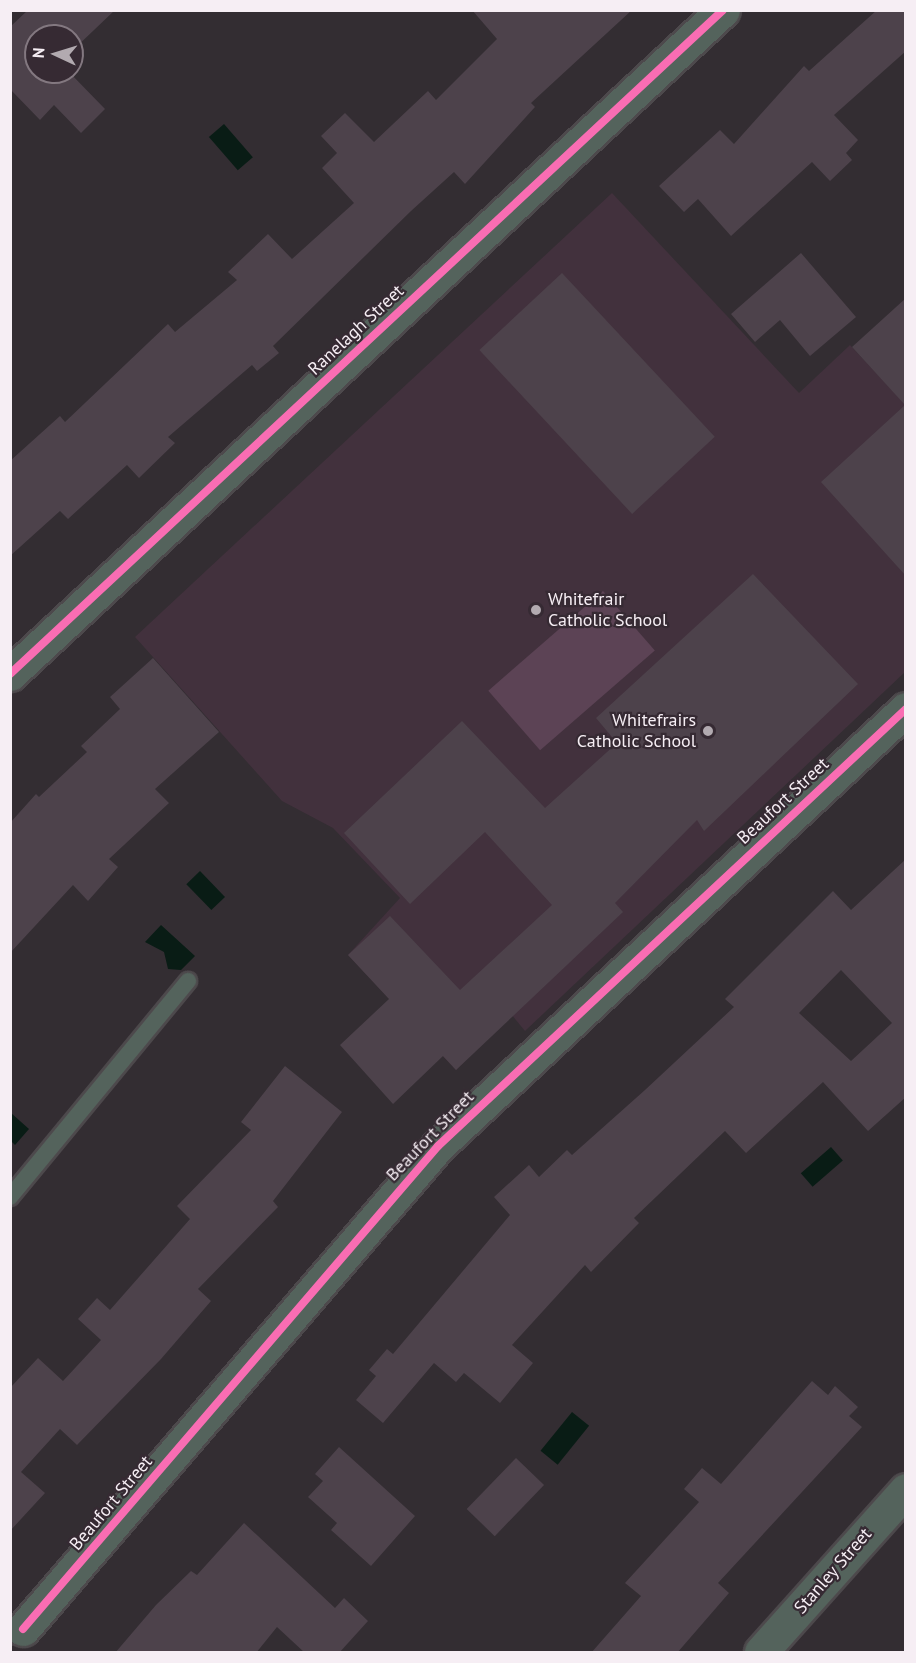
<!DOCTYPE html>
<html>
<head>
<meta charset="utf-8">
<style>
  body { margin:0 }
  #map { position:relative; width:916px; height:1663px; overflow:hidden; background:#332d32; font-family:"PT Sans",sans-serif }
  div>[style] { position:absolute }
  .built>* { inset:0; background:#42313d }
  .green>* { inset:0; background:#5c4355; transform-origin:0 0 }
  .water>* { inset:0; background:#091c15; transform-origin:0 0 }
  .building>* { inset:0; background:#4d424b; transform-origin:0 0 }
  .roads { filter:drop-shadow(2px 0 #4d494c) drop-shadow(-2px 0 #4d494c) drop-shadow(0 2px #4d494c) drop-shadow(0 -2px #4d494c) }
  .service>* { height:16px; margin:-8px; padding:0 8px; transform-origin:8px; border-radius:8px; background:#54635c }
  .minor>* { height:33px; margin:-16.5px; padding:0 16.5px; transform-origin:16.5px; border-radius:16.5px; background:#54635c }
  .cycleway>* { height:8px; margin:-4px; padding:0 4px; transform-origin:4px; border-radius:4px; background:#f96db3 }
  .dots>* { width:16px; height:16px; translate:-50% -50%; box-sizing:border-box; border:3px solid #362a33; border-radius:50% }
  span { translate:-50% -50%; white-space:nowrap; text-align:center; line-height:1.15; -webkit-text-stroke:4.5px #362a33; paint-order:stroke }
  .street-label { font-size:18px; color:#f6eef4 }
  .poi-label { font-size:18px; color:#f6eef4 }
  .left { translate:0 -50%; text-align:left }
  .right { translate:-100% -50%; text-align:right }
  .frame { position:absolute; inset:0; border:12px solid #f6eef4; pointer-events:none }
  .north { position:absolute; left:24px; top:24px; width:60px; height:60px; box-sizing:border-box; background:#362a33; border:2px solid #837880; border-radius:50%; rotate:274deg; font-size:16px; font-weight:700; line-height:24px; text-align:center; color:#f6eef4 }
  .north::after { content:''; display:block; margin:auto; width:21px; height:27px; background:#b2aab0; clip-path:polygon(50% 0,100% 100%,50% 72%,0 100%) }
</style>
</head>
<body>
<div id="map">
  <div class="built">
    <i style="clip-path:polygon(612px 193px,799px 393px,850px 345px,905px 404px,905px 672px,525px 1031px,511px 1014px,456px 1070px,348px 955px,400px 898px,333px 828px,282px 801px,135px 637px)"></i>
  </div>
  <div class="green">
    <i style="left:603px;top:591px;width:79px;height:152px;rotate:49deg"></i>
  </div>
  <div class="water">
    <i style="left:224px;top:124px;width:44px;height:20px;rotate:49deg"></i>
    <i style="left:200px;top:871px;width:36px;height:19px;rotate:46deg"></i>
    <i style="clip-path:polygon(161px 925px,195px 956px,181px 970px,168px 969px,164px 952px,145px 942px)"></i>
    <i style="clip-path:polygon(11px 1113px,29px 1129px,15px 1145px,11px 1141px)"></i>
    <i style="left:831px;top:1147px;width:18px;height:40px;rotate:49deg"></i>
    <i style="left:572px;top:1412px;width:22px;height:50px;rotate:39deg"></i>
  </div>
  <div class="building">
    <i style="clip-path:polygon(28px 10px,115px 10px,72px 51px,72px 36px,36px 36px,36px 72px,69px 72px,105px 109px,81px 133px,54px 105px,40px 120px,10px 89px,10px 27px)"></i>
    <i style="clip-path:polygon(472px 10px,632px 10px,531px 103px,535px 107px,465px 184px,454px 172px,411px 211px,273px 346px,279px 353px,257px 371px,252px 365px,168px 437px,175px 443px,139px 478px,127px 465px,68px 519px,60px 511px,10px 556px,10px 461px,60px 416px,65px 422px,168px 324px,175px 332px,237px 280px,228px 272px,268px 234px,292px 259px,354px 203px,322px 168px,337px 153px,321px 136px,345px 113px,374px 142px,428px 91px,436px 100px,497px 39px)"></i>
    <i style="clip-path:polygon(877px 10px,906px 10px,906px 51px,834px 115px,858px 140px,846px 153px,852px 160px,830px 181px,812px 162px,731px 236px,698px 199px,684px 212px,659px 186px,720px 130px,734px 144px,804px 66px,809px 71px)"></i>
    <i style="clip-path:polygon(801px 253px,856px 317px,810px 356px,780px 320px,755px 342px,731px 314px)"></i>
    <i style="left:562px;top:273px;width:224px;height:113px;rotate:47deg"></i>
    <i style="clip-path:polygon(906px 298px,906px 576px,821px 482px,905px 405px,852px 347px)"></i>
    <i style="clip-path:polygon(753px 574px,858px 684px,704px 831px,697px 820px,615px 903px,623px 912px,456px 1070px,443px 1056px,393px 1104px,340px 1045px,389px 999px,348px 955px,390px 916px,460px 990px,552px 905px,485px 832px,410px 904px,344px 833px,462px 721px,545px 808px,617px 743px,596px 718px)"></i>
    <i style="clip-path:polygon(153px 658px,219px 732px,155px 789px,169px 803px,109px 859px,118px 867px,88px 901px,73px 885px,10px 953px,10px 823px,36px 794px,39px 797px,87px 752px,81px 746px,120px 709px,110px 697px)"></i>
    <i style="clip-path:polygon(evenodd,906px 859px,906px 1097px,868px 1131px,823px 1082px,746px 1153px,725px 1131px,634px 1218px,639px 1223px,591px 1272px,585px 1265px,512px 1345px,533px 1363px,500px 1403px,464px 1373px,456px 1382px,434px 1363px,383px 1423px,356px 1400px,376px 1376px,369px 1370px,387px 1349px,393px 1354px,510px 1215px,494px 1197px,529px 1165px,539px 1177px,567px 1150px,572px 1155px,645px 1090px,734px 1007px,725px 999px,833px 891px,851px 910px,906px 859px,841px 970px,892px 1023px,851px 1061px,799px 1013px,841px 970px)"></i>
    <i style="clip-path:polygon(285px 1066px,342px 1112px,273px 1201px,278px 1207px,198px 1289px,211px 1301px,161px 1359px,77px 1445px,60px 1429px,21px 1472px,45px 1493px,10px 1531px,10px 1388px,38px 1358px,63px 1381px,101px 1340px,78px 1319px,97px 1298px,110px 1310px,190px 1219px,177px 1206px,251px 1130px,241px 1122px)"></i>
    <i style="clip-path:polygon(812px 1381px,828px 1395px,835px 1386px,858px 1407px,849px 1416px,862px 1427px,718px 1583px,729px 1593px,677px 1653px,591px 1653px,641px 1596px,625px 1583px,699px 1502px,684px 1489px,702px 1468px,721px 1484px)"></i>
    <i style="clip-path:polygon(339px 1447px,415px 1516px,371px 1566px,331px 1530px,337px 1523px,308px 1497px,323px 1481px,315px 1474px)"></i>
    <i style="left:516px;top:1458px;width:39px;height:71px;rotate:44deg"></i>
    <i style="clip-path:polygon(244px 1523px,335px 1608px,344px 1598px,368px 1621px,339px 1653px,305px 1653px,277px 1627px,256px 1653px,115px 1653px,156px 1605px,191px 1571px,197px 1575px)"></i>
  </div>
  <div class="roads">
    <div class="service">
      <i style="left:10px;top:1197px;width:280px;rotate:-50.5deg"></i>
    </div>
    <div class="minor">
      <i style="left:10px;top:674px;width:974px;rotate:-42.96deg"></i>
      <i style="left:23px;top:1629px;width:637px;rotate:-49.33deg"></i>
      <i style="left:438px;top:1146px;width:640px;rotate:-43.04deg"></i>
      <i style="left:761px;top:1652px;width:217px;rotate:-48.2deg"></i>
    </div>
  </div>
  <div class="cycleway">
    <i style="left:10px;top:674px;width:974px;rotate:-42.96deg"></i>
    <i style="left:23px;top:1629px;width:637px;rotate:-49.33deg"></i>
    <i style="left:438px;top:1146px;width:640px;rotate:-43.04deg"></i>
  </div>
  <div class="dots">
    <i style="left:536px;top:610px;background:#b2aab0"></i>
    <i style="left:708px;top:731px;background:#b2aab0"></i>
  </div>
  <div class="street-label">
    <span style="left:356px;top:330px;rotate:-43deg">Ranelagh Street</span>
    <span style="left:783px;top:801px;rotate:-43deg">Beaufort Street</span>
    <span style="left:430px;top:1136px;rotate:-46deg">Beaufort Street</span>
    <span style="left:111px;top:1503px;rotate:-50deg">Beaufort Street</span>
    <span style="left:833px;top:1571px;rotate:-49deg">Stanley Street</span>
  </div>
  <div class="poi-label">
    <span class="left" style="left:548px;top:610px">Whitefrair<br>Catholic School</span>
    <span class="right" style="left:696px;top:731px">Whitefrairs<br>Catholic School</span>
  </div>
  <div class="frame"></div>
  <div class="north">N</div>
</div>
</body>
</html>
